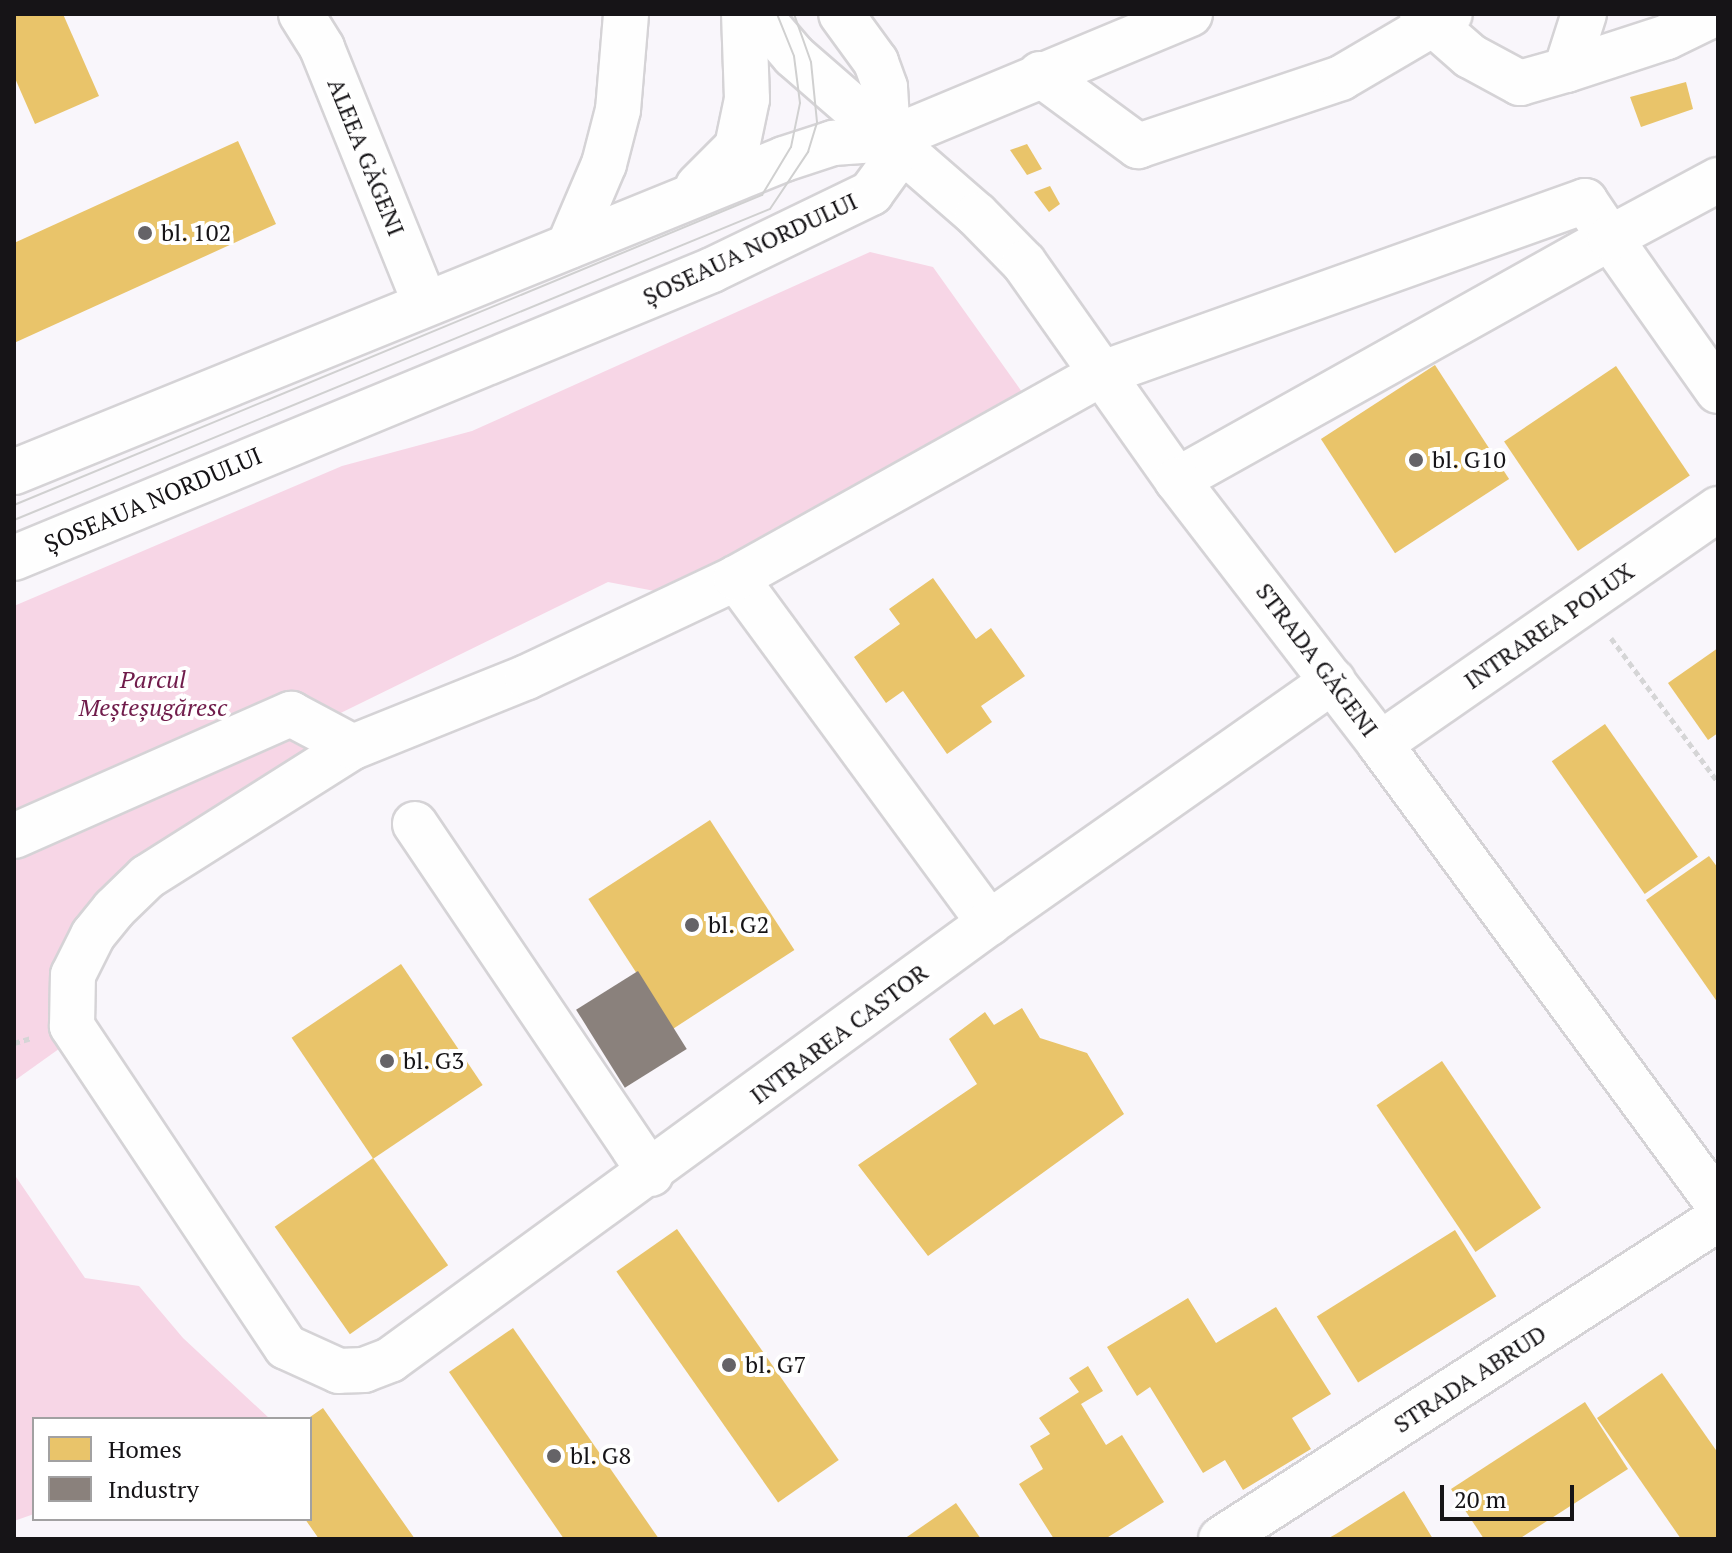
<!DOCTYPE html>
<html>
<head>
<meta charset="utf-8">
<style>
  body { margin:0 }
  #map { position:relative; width:1732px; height:1553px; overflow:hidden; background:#f9f6fb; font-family:"PT Serif",serif }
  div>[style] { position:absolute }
  .green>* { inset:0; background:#f7d6e6 }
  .homes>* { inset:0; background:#e9c46a; transform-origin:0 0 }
  .industry>* { inset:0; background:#8a817c; transform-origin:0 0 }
  .path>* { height:5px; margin-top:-2.5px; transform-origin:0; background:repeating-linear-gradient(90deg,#d5d5d6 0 6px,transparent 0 10px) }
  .roads { filter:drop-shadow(2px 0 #d5d3d6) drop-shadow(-2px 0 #d5d3d6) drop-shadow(0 2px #d5d3d6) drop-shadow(0 -2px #d5d3d6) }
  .minor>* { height:44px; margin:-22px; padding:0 22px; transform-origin:22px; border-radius:22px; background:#fefefe }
  .major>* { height:44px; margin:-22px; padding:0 22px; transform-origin:22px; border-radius:22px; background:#fefefe }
  .tram>* { height:2px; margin:-1px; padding:0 1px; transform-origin:1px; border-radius:1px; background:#d0d0d0 }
  .dots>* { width:22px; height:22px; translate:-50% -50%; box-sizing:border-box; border:4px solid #fff; border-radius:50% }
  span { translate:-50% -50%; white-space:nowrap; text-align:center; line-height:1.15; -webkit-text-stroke:8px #fff; paint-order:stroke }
  .street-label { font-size:24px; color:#161417 }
  .poi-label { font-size:24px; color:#161417 }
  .left { translate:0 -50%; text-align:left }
  .park-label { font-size:24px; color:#701c4b; font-style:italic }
  .frame { position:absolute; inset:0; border:16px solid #161417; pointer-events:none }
  .legend { position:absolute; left:32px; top:1417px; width:280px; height:104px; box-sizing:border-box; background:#fff; border:2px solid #a2a1a2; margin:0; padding:10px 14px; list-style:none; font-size:24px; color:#161417 }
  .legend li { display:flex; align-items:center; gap:16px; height:40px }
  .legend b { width:40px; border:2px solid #a2a1a2 }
  .scale { position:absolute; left:1440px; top:1485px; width:134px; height:36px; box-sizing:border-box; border:4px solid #161417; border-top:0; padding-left:10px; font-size:24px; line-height:28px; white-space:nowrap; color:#161417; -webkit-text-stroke:6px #fff; paint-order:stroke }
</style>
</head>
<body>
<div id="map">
  <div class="green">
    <i style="clip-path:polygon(870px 252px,933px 267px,1027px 399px,665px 593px,608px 582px,308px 729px,312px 751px,64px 954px,48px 1002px,63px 1046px,14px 1081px,14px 606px,342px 466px,472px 431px)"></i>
    <i style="clip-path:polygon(14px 1174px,85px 1278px,139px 1286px,183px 1338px,269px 1418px,34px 1419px,34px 1514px,14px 1521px)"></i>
  </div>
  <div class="homes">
    <i style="clip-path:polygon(14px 14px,63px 14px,99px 96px,35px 124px,14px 76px)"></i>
    <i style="clip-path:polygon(1686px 82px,1693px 109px,1641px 127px,1630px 97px)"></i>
    <i style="clip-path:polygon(238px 141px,276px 224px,14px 343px,14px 243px)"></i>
    <i style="clip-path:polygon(1027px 144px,1042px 169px,1027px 175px,1010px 150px)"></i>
    <i style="clip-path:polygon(1050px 186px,1060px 204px,1049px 212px,1034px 192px)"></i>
    <i style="left:1435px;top:365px;width:136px;height:136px;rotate:57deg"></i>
    <i style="left:1616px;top:366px;width:132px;height:135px;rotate:56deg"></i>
    <i style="clip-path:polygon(933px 578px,976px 639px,991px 628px,1025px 676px,981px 706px,992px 722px,947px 754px,903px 691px,886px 703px,854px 657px,900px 624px,889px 609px)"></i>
    <i style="clip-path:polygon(1718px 648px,1718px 733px,1708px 740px,1668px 683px)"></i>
    <i style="left:1605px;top:724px;width:162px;height:65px;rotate:55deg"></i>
    <i style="left:710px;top:820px;width:155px;height:145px;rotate:57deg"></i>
    <i style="clip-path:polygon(1709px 856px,1718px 868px,1718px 1003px,1646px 900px)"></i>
    <i style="left:401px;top:964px;width:146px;height:132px;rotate:56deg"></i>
    <i style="clip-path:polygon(1022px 1008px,1040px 1038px,1087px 1053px,1124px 1114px,928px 1256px,858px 1165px,977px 1084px,949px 1039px,985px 1012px,994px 1025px)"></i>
    <i style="left:1442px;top:1061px;width:177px;height:79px;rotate:56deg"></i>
    <i style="left:373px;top:1158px;width:131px;height:120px;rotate:55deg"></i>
    <i style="left:677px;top:1229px;width:282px;height:74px;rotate:55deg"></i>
    <i style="left:1455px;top:1230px;width:78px;height:163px;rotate:58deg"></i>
    <i style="clip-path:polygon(1188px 1298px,1216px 1343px,1276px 1307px,1331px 1394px,1292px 1418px,1311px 1449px,1243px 1490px,1225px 1460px,1203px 1473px,1150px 1387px,1137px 1396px,1107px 1347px)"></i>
    <i style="clip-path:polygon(513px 1328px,659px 1539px,564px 1539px,449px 1372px)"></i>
    <i style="clip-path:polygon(1088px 1366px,1103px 1391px,1081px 1404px,1106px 1445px,1122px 1435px,1164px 1502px,1105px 1539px,1054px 1539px,1019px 1484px,1043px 1469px,1030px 1446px,1050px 1434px,1039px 1418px,1079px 1392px,1069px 1378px)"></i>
    <i style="clip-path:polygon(1662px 1373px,1718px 1453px,1718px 1539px,1681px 1539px,1597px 1418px)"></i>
    <i style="clip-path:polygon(1585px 1402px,1628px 1469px,1519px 1539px,1484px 1539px,1451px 1489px)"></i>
    <i style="clip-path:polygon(323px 1408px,415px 1539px,319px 1539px,305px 1519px,310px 1519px,310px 1417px)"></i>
    <i style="clip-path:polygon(1404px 1491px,1433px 1539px,1327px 1539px,1336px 1534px)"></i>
    <i style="clip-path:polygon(956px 1503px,981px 1539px,904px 1539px)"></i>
  </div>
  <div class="industry">
    <i style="left:638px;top:971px;width:92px;height:73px;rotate:58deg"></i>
  </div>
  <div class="path">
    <i style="left:1611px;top:638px;width:179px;rotate:53.4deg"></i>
    <i style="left:14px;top:1043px;width:19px;rotate:-16deg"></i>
  </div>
  <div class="roads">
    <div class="minor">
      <i style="left:301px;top:14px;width:40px;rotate:58deg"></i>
      <i style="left:322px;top:48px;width:275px;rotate:68deg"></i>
      <i style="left:1422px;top:14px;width:64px;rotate:41.2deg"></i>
      <i style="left:1470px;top:56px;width:57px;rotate:28.4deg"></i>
      <i style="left:1520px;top:83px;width:48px;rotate:-15.8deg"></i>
      <i style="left:1566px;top:70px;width:59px;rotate:-72.2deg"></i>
      <i style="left:1566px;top:70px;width:106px;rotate:-18.1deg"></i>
      <i style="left:1667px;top:37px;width:52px;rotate:-26.1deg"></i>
      <i style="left:1040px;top:74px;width:122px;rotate:36.3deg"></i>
      <i style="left:1138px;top:146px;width:214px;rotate:-18.5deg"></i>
      <i style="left:1341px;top:78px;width:126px;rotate:-30.4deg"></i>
      <i style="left:890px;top:139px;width:325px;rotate:-22.6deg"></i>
      <i style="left:1177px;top:480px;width:496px;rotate:-29.2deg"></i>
      <i style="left:1610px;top:238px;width:187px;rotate:54.8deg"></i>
      <i style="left:736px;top:578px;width:428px;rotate:53.7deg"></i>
      <i style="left:1333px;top:681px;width:421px;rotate:144.9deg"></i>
      <i style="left:989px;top:923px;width:741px;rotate:143.89deg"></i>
      <i style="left:390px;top:1360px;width:28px;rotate:159deg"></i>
      <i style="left:364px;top:1370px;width:25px;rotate:178deg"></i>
      <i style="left:339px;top:1371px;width:58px;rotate:-155.6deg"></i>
      <i style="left:286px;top:1347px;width:386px;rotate:-123.7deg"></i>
      <i style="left:72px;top:1026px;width:51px;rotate:-88.9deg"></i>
      <i style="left:73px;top:975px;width:45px;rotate:-63.4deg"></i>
      <i style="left:93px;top:935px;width:33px;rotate:-51deg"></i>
      <i style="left:114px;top:909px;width:46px;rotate:-44.1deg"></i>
      <i style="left:147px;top:877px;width:244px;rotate:-32.3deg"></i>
      <i style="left:353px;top:747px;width:188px;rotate:-21.9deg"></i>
      <i style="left:527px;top:677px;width:231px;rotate:-25.3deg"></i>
      <i style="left:736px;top:578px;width:420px;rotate:-29.2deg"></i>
      <i style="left:1103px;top:373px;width:512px;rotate:-19.64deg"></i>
      <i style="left:1585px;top:201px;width:45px;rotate:56deg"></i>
      <i style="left:1610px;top:238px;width:123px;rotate:-28.2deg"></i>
      <i style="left:1380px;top:744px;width:412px;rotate:-34.8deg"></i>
      <i style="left:415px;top:824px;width:422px;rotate:56deg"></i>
      <i style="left:14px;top:836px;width:303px;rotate:-23.8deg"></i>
      <i style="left:291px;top:714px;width:70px;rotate:28deg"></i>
      <i style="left:1221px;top:1539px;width:591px;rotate:-32.78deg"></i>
    </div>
    <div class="major">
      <i style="left:758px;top:14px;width:55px;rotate:49.4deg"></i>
      <i style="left:794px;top:56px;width:242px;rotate:41deg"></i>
      <i style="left:977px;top:215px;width:67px;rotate:45.6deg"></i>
      <i style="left:1024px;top:263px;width:266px;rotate:54.8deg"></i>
      <i style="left:1177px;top:480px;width:333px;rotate:52.4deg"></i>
      <i style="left:1380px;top:744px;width:571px;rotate:53.69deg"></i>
      <i style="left:698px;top:186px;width:55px;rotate:-45deg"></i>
      <i style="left:737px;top:147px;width:49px;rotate:-78.2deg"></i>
      <i style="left:747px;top:99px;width:85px;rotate:-92deg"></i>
      <i style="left:569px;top:246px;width:89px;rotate:-66.9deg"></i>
      <i style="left:604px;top:164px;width:56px;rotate:-75.5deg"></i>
      <i style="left:618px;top:110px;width:96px;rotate:-85.2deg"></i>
      <i style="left:14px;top:472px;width:831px;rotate:-22.12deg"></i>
      <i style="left:784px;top:159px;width:52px;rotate:-18.1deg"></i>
      <i style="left:833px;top:143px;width:57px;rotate:-4deg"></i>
      <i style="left:14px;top:558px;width:755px;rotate:-22.42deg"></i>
      <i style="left:712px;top:270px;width:177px;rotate:-25.8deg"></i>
      <i style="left:871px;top:193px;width:32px;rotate:-54deg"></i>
      <i style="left:890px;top:167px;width:80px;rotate:-93.6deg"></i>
      <i style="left:885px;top:87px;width:27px;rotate:-110deg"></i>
      <i style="left:876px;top:62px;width:59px;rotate:-126.1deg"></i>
    </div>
  </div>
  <div class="tram">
    <i style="left:14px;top:505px;width:810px;rotate:-22.51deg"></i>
    <i style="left:762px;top:195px;width:56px;rotate:-58.9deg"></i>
    <i style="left:791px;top:147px;width:45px;rotate:-78.4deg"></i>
    <i style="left:800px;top:103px;width:47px;rotate:-97.3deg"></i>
    <i style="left:794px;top:56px;width:45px;rotate:-112deg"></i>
    <i style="left:14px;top:520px;width:817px;rotate:-22.36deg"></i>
    <i style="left:770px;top:209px;width:69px;rotate:-56.3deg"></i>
    <i style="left:808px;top:152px;width:31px;rotate:-73deg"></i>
    <i style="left:817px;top:122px;width:60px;rotate:-95.7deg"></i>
    <i style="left:811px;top:62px;width:51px;rotate:-109.5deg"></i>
  </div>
  <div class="dots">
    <i style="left:145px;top:233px;background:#656367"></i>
    <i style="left:1416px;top:460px;background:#656367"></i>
    <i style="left:692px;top:925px;background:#656367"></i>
    <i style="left:387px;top:1061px;background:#656367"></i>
    <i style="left:729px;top:1365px;background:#656367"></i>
    <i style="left:554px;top:1456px;background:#656367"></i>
  </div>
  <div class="street-label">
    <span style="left:366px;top:157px;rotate:68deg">ALEEA GĂGENI</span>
    <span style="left:750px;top:249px;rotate:-25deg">ȘOSEAUA NORDULUI</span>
    <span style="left:153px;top:500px;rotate:-23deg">ȘOSEAUA NORDULUI</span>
    <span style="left:1549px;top:626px;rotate:-35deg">INTRAREA POLUX</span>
    <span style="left:1317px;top:660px;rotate:53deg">STRADA GĂGENI</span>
    <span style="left:839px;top:1034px;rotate:-37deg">INTRAREA CASTOR</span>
    <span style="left:1470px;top:1379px;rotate:-33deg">STRADA ABRUD</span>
  </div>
  <div class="poi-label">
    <span class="left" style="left:161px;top:233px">bl. 102</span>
    <span class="left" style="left:1432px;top:460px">bl. G10</span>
    <span class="left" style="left:708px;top:925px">bl. G2</span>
    <span class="left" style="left:403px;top:1061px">bl. G3</span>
    <span class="left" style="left:745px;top:1365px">bl. G7</span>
    <span class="left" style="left:570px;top:1456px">bl. G8</span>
  </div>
  <div class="park-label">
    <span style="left:153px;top:694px">Parcul<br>Meșteșugăresc</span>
  </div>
  <div class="frame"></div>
  <ul class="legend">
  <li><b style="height:22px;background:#e9c46a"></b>Homes</li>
  <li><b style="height:22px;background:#8a817c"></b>Industry</li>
  </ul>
  <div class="scale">20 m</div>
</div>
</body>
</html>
